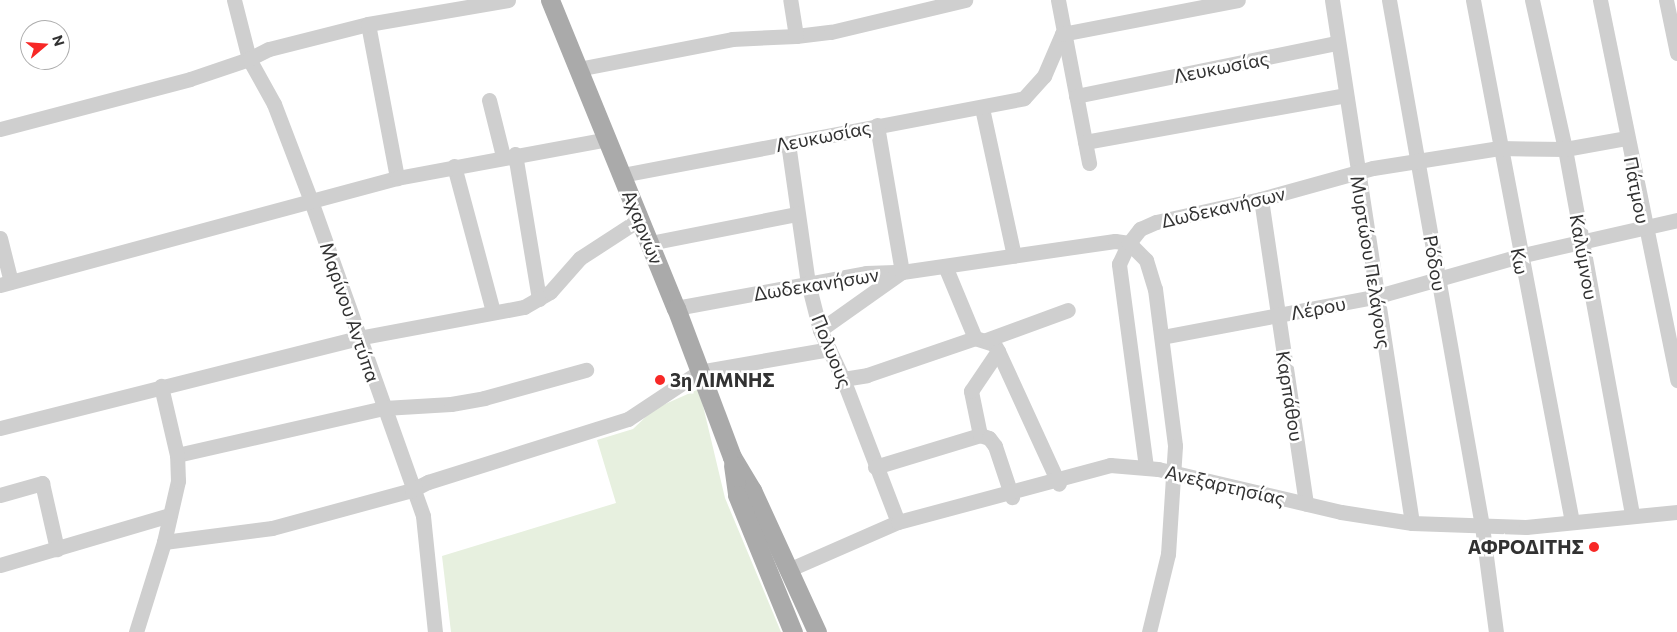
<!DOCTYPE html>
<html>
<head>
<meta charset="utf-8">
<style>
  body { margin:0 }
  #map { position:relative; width:1677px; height:632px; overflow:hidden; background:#fff; font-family:Commissioner,sans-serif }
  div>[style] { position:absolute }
  .green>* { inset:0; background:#e7f0df }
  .minor>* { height:15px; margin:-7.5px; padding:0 7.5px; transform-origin:7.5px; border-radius:7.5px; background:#cfcfcf }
  .major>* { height:19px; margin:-9.5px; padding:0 9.5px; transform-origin:9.5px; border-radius:9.5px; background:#aaa }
  .dots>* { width:14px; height:14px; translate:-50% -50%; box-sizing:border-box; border:2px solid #fff; border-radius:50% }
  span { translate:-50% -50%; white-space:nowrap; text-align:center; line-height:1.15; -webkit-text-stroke:5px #fff; paint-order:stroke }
  .street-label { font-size:19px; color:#323232 }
  .poi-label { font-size:19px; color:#323232; font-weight:700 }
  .left { translate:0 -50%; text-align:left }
  .right { translate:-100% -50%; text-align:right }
  .north { position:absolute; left:20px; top:20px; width:50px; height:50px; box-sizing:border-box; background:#fff; border:1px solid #adadad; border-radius:50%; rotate:72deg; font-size:14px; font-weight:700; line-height:20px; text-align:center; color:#323232 }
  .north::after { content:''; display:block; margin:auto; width:18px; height:22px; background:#f72826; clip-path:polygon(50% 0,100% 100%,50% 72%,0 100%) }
</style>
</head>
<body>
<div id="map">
  <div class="green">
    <i style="clip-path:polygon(699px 389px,725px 498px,781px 632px,451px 632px,442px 556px,616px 503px,597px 440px,633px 429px,654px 409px)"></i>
  </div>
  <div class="minor">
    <i style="left:234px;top:0;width:61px;rotate:75.7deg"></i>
    <i style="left:249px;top:59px;width:51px;rotate:60.9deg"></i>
    <i style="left:274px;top:104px;width:104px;rotate:69.1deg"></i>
    <i style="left:311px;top:201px;width:334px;rotate:70.4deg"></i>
    <i style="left:423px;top:516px;width:117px;rotate:84.1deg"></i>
    <i style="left:1058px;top:0;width:166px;rotate:79.2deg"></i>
    <i style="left:1332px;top:0;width:529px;rotate:81.3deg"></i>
    <i style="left:1389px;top:0;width:534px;rotate:79.97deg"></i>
    <i style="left:1482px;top:526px;width:107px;rotate:82.5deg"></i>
    <i style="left:1473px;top:0;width:531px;rotate:79.26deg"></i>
    <i style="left:1532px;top:0;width:153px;rotate:77.5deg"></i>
    <i style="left:1565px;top:149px;width:371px;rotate:79.6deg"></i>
    <i style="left:1600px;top:0;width:388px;rotate:78.5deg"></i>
    <i style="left:1666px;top:0;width:54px;rotate:78.3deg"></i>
    <i style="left:368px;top:24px;width:157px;rotate:79.3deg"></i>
    <i style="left:796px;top:36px;width:35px;rotate:-7deg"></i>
    <i style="left:831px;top:32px;width:138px;rotate:-13.4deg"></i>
    <i style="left:578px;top:69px;width:157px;rotate:-11deg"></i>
    <i style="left:732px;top:39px;width:64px;rotate:-2.7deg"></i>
    <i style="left:796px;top:36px;width:36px;rotate:-99deg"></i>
    <i style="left:1076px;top:96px;width:266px;rotate:-11.5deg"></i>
    <i style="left:489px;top:100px;width:58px;rotate:76deg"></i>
    <i style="left:982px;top:108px;width:151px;rotate:77.8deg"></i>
    <i style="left:0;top:129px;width:196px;rotate:-14.7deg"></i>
    <i style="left:190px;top:79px;width:62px;rotate:-18.7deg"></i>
    <i style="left:249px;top:59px;width:22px;rotate:-27deg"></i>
    <i style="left:269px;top:49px;width:102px;rotate:-14.2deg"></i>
    <i style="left:368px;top:24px;width:142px;rotate:-9.7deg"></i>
    <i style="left:1085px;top:142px;width:264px;rotate:-10.2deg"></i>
    <i style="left:788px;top:143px;width:141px;rotate:81.9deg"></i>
    <i style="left:808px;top:283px;width:49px;rotate:75.7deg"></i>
    <i style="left:820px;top:330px;width:54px;rotate:64.9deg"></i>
    <i style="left:843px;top:379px;width:153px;rotate:69deg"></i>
    <i style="left:515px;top:154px;width:147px;rotate:80.6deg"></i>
    <i style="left:454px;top:166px;width:151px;rotate:75deg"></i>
    <i style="left:622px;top:175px;width:409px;rotate:-10.8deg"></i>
    <i style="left:1024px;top:98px;width:30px;rotate:-48deg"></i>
    <i style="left:1044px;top:76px;width:46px;rotate:-66.8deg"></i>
    <i style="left:1062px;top:34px;width:179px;rotate:-10.9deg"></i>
    <i style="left:1261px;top:199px;width:308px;rotate:81.6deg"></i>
    <i style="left:0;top:238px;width:45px;rotate:76deg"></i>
    <i style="left:650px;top:243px;width:150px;rotate:-11.2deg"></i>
    <i style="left:1129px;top:243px;width:24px;rotate:45deg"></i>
    <i style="left:1146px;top:260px;width:30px;rotate:73deg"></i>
    <i style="left:1155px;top:289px;width:158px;rotate:82.7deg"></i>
    <i style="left:1175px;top:446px;width:108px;rotate:93.7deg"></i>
    <i style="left:1168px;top:554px;width:80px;rotate:103.7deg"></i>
    <i style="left:945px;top:266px;width:78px;rotate:67.4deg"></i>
    <i style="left:975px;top:338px;width:20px;rotate:18deg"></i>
    <i style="left:994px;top:344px;width:8px;rotate:60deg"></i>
    <i style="left:998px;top:351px;width:146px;rotate:65.4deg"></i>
    <i style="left:0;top:285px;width:411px;rotate:-15.1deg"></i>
    <i style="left:397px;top:178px;width:214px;rotate:-10.5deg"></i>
    <i style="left:676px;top:308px;width:193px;rotate:-10.4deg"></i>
    <i style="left:866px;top:273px;width:36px;rotate:-2deg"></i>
    <i style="left:902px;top:272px;width:215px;rotate:-8.3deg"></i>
    <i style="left:1115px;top:241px;width:14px;rotate:8deg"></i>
    <i style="left:820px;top:330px;width:100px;rotate:-35.3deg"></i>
    <i style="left:902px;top:272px;width:149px;rotate:-99.7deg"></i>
    <i style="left:1162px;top:337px;width:220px;rotate:-10.7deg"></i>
    <i style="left:1378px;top:296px;width:147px;rotate:-15.8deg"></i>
    <i style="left:1519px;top:256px;width:162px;rotate:-12.8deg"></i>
    <i style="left:986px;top:340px;width:87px;rotate:-20.1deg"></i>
    <i style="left:843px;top:379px;width:24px;rotate:-9deg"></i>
    <i style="left:867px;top:375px;width:114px;rotate:-18.9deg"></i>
    <i style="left:0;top:428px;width:369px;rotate:-14.1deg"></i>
    <i style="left:358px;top:338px;width:169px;rotate:-10.6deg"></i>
    <i style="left:524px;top:307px;width:30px;rotate:-30deg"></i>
    <i style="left:550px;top:292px;width:45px;rotate:-48.6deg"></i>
    <i style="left:580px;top:258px;width:72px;rotate:-33deg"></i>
    <i style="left:980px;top:435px;width:45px;rotate:-101.6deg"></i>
    <i style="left:971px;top:391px;width:48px;rotate:-56deg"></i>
    <i style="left:177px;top:455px;width:212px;rotate:-12.8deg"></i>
    <i style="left:384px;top:408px;width:67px;rotate:-3.4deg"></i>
    <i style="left:451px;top:404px;width:34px;rotate:-10deg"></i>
    <i style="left:484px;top:398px;width:106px;rotate:-15.4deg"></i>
    <i style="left:875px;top:467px;width:110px;rotate:-16.9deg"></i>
    <i style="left:980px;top:435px;width:9px;rotate:18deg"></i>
    <i style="left:989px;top:438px;width:10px;rotate:53deg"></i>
    <i style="left:995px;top:446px;width:54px;rotate:71.6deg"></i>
    <i style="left:1146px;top:467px;width:205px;rotate:-97.6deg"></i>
    <i style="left:1119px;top:264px;width:23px;rotate:-65deg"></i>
    <i style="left:1129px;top:243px;width:18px;rotate:-52deg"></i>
    <i style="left:1140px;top:229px;width:17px;rotate:-24deg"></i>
    <i style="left:1156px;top:222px;width:107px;rotate:-12.4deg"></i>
    <i style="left:1261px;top:199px;width:116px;rotate:-15.5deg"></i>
    <i style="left:1373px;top:168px;width:128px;rotate:-9deg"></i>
    <i style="left:1499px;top:148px;width:66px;rotate:0.9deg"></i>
    <i style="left:1565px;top:149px;width:63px;rotate:-10.1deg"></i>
    <i style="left:0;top:495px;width:44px;rotate:-15.9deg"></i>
    <i style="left:42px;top:483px;width:68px;rotate:77.2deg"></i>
    <i style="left:164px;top:542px;width:109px;rotate:-7.4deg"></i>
    <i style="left:272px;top:528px;width:145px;rotate:-15.2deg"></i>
    <i style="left:412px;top:490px;width:18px;rotate:-27deg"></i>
    <i style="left:428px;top:482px;width:210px;rotate:-17.5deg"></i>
    <i style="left:628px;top:419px;width:85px;rotate:-33.5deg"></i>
    <i style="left:699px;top:372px;width:132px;rotate:-10deg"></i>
    <i style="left:0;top:565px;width:177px;rotate:-16.4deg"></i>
    <i style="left:788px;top:570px;width:120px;rotate:-23.6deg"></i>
    <i style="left:898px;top:522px;width:220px;rotate:-15deg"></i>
    <i style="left:1110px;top:465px;width:48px;rotate:4.8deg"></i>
    <i style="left:1158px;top:469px;width:188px;rotate:13.2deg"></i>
    <i style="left:1341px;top:512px;width:72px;rotate:8.8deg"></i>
    <i style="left:1412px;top:523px;width:114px;rotate:2deg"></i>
    <i style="left:1526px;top:527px;width:152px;rotate:-5.7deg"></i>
    <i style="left:136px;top:632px;width:94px;rotate:-72.7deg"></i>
    <i style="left:164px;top:542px;width:63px;rotate:-77.1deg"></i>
    <i style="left:178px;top:481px;width:26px;rotate:-92deg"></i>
    <i style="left:177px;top:455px;width:71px;rotate:-103.1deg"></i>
  </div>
  <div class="major">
    <i style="left:550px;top:0;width:333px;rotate:67.8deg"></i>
    <i style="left:676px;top:308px;width:159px;rotate:69.4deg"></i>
    <i style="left:732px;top:457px;width:39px;rotate:59deg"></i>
    <i style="left:752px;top:490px;width:156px;rotate:65.4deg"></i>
    <i style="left:733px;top:465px;width:30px;rotate:82deg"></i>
    <i style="left:737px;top:495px;width:148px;rotate:67.8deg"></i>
  </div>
  <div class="dots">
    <i style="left:660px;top:380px;background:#f72826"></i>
    <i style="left:1594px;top:547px;background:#f72826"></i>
  </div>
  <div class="street-label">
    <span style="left:1221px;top:67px;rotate:-11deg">Λευκωσίας</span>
    <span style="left:823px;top:136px;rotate:-11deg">Λευκωσίας</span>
    <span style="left:1637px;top:190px;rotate:79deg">Πάτμου</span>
    <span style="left:1223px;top:207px;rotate:-13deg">Δωδεκανήσων</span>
    <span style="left:643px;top:227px;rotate:68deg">Αχαρνών</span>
    <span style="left:1584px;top:257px;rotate:80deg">Καλύμνου</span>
    <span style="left:1520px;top:261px;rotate:79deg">Κω</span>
    <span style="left:1371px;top:262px;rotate:81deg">Μυρτώου Πελάγους</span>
    <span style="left:1435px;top:263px;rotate:80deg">Ρόδου</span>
    <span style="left:816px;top:284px;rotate:-9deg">Δωδεκανήσων</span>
    <span style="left:1318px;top:308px;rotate:-11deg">Λέρου</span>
    <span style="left:350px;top:312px;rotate:71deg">Μαρίνου Αντύπα</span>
    <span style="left:832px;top:351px;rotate:68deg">Πολυους</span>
    <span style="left:1290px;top:396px;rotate:81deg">Καρπάθου</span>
    <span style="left:1225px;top:485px;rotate:13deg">Ανεξαρτησίας</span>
  </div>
  <div class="poi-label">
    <span class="left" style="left:670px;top:380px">3η ΛΙΜΝΗΣ</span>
    <span class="right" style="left:1584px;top:547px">ΑΦΡΟΔΙΤΗΣ</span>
  </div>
  <div class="north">N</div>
</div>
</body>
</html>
